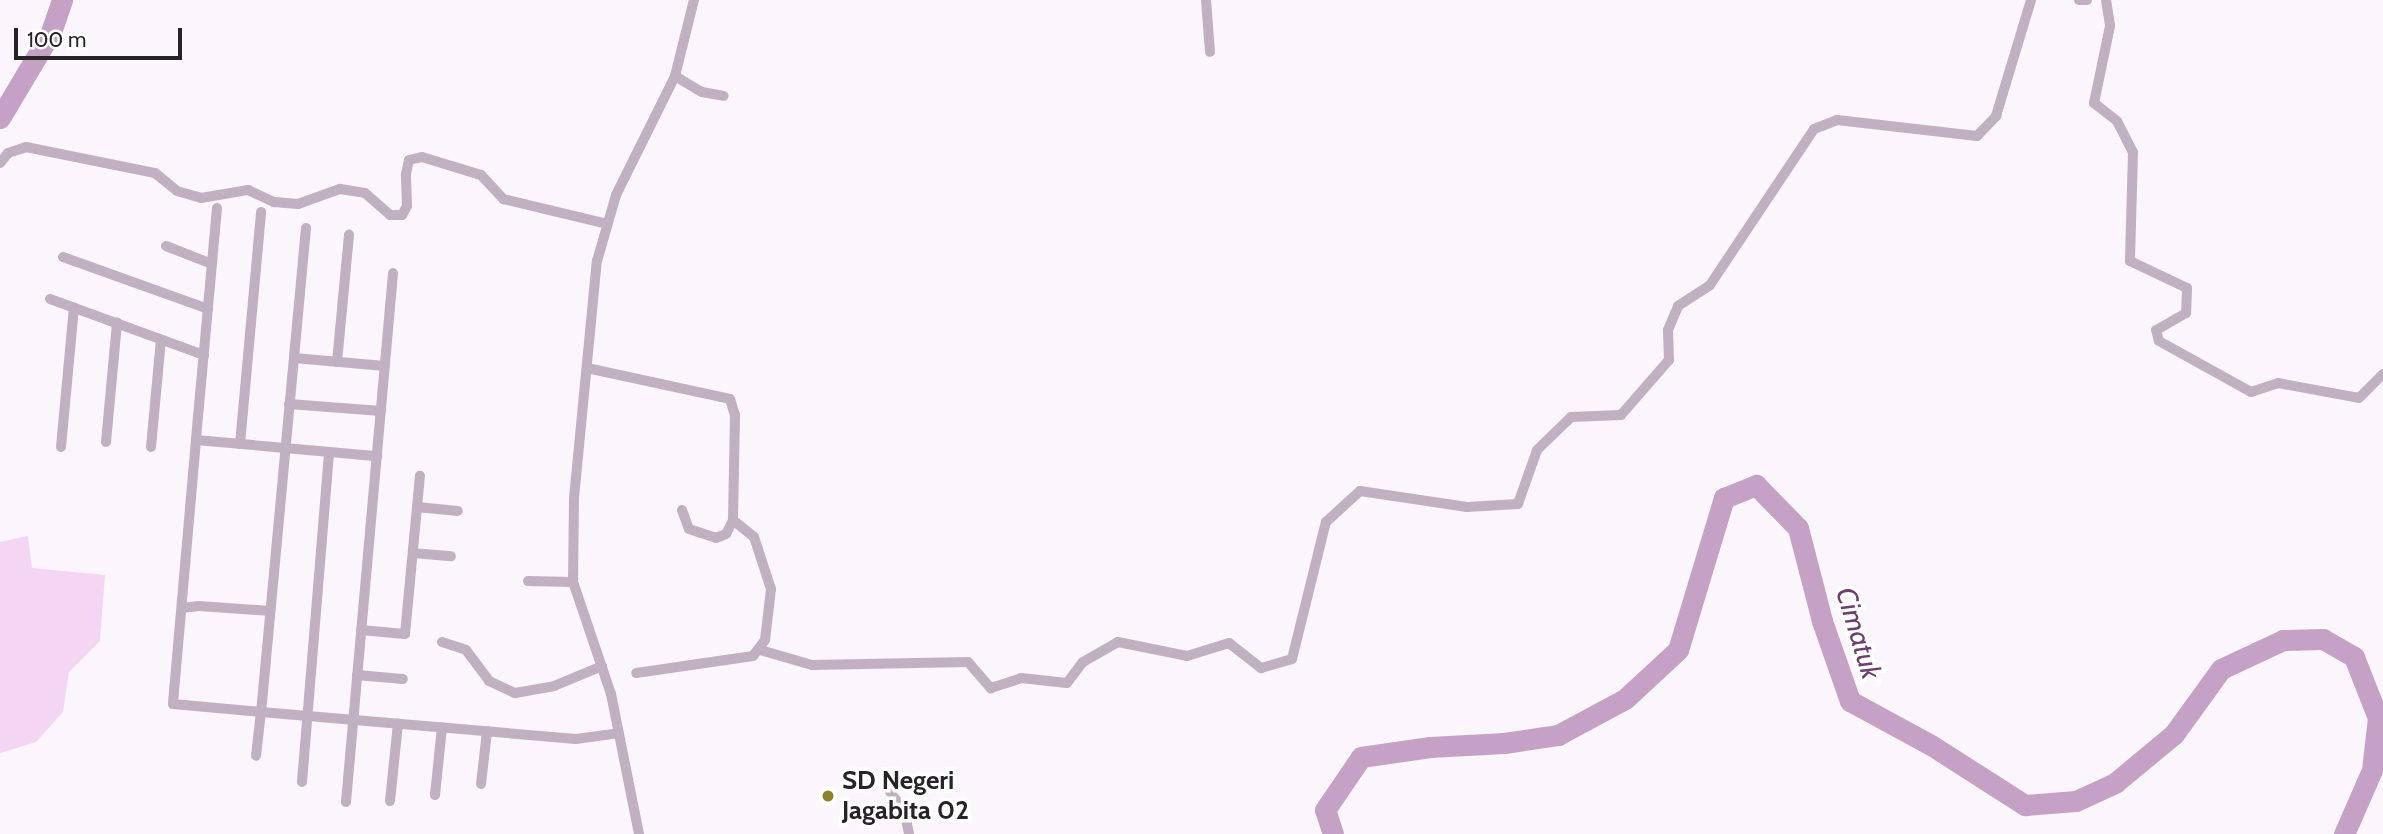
<!DOCTYPE html>
<html>
<head>
<meta charset="utf-8">
<style>
  body { margin:0 }
  #map { position:relative; width:2383px; height:834px; overflow:hidden; background:#fbf6fb; font-family:Cabin,sans-serif }
  div>[style] { position:absolute }
  .green>* { inset:0; background:#f3d6f4 }
  .river>* { height:21px; margin:-10.5px; padding:0 10.5px; transform-origin:10.5px; border-radius:10.5px; background:#c5a1c6 }
  .street>* { height:10px; margin:-5px; padding:0 5px; transform-origin:5px; border-radius:5px; background:#c1b0c1 }
  .dots>* { width:19px; height:19px; translate:-50% -50%; box-sizing:border-box; border:4px solid #fff; border-radius:50% }
  span { translate:-50% -50%; white-space:nowrap; text-align:center; line-height:1.15; -webkit-text-stroke:7px #fff; paint-order:stroke }
  .poi-label { font-size:26px; color:#262426; font-weight:700 }
  .left { translate:0 -50%; text-align:left }
  .water-label { font-size:28px; color:#6d3f6f; font-style:italic }
  .scale { position:absolute; left:14px; top:28px; width:168px; height:32px; box-sizing:border-box; border:4px solid #262426; border-top:0; padding-left:9px; font-size:21px; line-height:24px; white-space:nowrap; color:#262426; -webkit-text-stroke:5px #fff; paint-order:stroke }
</style>
</head>
<body>
<div id="map">
  <div class="green">
    <i style="clip-path:polygon(28px 536px,32px 568px,105px 575px,100px 641px,69px 672px,63px 712px,36px 742px,0 753px,0 542px)"></i>
  </div>
  <div class="river">
    <i style="left:0;top:118px;width:100px;rotate:-59.3deg"></i>
    <i style="left:51px;top:32px;width:34px;rotate:-71deg"></i>
    <i style="left:1333px;top:834px;width:25px;rotate:-108deg"></i>
    <i style="left:1325px;top:810px;width:64px;rotate:-55.8deg"></i>
    <i style="left:1361px;top:757px;width:70px;rotate:-8.2deg"></i>
    <i style="left:1430px;top:747px;width:74px;rotate:-3.1deg"></i>
    <i style="left:1504px;top:743px;width:55px;rotate:-8.4deg"></i>
    <i style="left:1558px;top:735px;width:76px;rotate:-28.2deg"></i>
    <i style="left:1625px;top:699px;width:72px;rotate:-42.8deg"></i>
    <i style="left:1678px;top:650px;width:159px;rotate:-73.2deg"></i>
    <i style="left:1724px;top:498px;width:35px;rotate:-22deg"></i>
    <i style="left:1756px;top:485px;width:60px;rotate:45.7deg"></i>
    <i style="left:1798px;top:528px;width:96px;rotate:75.5deg"></i>
    <i style="left:1822px;top:621px;width:85px;rotate:70.7deg"></i>
    <i style="left:1850px;top:701px;width:92px;rotate:28.5deg"></i>
    <i style="left:1931px;top:745px;width:112px;rotate:32.6deg"></i>
    <i style="left:2025px;top:805px;width:51px;rotate:-4.5deg"></i>
    <i style="left:2076px;top:801px;width:43px;rotate:-24.8deg"></i>
    <i style="left:2115px;top:783px;width:77px;rotate:-39.7deg"></i>
    <i style="left:2174px;top:734px;width:80px;rotate:-54.1deg"></i>
    <i style="left:2221px;top:669px;width:68px;rotate:-25.1deg"></i>
    <i style="left:2283px;top:640px;width:40px;rotate:-1.4deg"></i>
    <i style="left:2323px;top:639px;width:36px;rotate:30deg"></i>
    <i style="left:2354px;top:657px;width:66px;rotate:68.5deg"></i>
    <i style="left:2378px;top:718px;width:52px;rotate:96.6deg"></i>
    <i style="left:2372px;top:770px;width:70px;rotate:113.6deg"></i>
  </div>
  <div class="street">
    <i style="left:1206px;top:0;width:52px;rotate:85.6deg"></i>
    <i style="left:2079px;top:0;width:8px"></i>
    <i style="left:2106px;top:0;width:26px;rotate:81deg"></i>
    <i style="left:2110px;top:26px;width:79px;rotate:101.7deg"></i>
    <i style="left:2094px;top:103px;width:29px;rotate:38deg"></i>
    <i style="left:2117px;top:121px;width:35px;rotate:63deg"></i>
    <i style="left:2133px;top:152px;width:109px;rotate:91.6deg"></i>
    <i style="left:2130px;top:261px;width:63px;rotate:25.3deg"></i>
    <i style="left:2187px;top:288px;width:25px;rotate:92deg"></i>
    <i style="left:2186px;top:313px;width:34px;rotate:150deg"></i>
    <i style="left:2156px;top:330px;width:11px;rotate:75deg"></i>
    <i style="left:2159px;top:341px;width:105px;rotate:29deg"></i>
    <i style="left:2251px;top:392px;width:28px;rotate:-18deg"></i>
    <i style="left:2278px;top:383px;width:82px;rotate:10.5deg"></i>
    <i style="left:2359px;top:398px;width:34px;rotate:-45deg"></i>
    <i style="left:675px;top:76px;width:31px;rotate:31deg"></i>
    <i style="left:702px;top:92px;width:22px;rotate:10deg"></i>
    <i style="left:0;top:163px;width:13px;rotate:-51deg"></i>
    <i style="left:8px;top:153px;width:19px;rotate:-18deg"></i>
    <i style="left:26px;top:147px;width:132px;rotate:11.4deg"></i>
    <i style="left:155px;top:173px;width:28px;rotate:39deg"></i>
    <i style="left:177px;top:191px;width:25px;rotate:16deg"></i>
    <i style="left:201px;top:198px;width:48px;rotate:-9.7deg"></i>
    <i style="left:248px;top:190px;width:29px;rotate:25deg"></i>
    <i style="left:274px;top:202px;width:24px;rotate:5deg"></i>
    <i style="left:298px;top:204px;width:45px;rotate:-19.7deg"></i>
    <i style="left:340px;top:189px;width:25px;rotate:9deg"></i>
    <i style="left:365px;top:193px;width:33px;rotate:41deg"></i>
    <i style="left:390px;top:215px;width:12px"></i>
    <i style="left:402px;top:215px;width:10px;rotate:-61deg"></i>
    <i style="left:407px;top:206px;width:32px;rotate:-92deg"></i>
    <i style="left:406px;top:174px;width:14px;rotate:-78deg"></i>
    <i style="left:409px;top:160px;width:13px;rotate:-13deg"></i>
    <i style="left:422px;top:157px;width:62px;rotate:17deg"></i>
    <i style="left:481px;top:175px;width:33px;rotate:47deg"></i>
    <i style="left:503px;top:199px;width:107px;rotate:13.5deg"></i>
    <i style="left:217px;top:208px;width:233px;rotate:95.2deg"></i>
    <i style="left:196px;top:440px;width:182px;rotate:5.1deg"></i>
    <i style="left:306px;top:228px;width:486px;rotate:95.3deg"></i>
    <i style="left:261px;top:712px;width:316px;rotate:4.9deg"></i>
    <i style="left:576px;top:739px;width:43px;rotate:-7.9deg"></i>
    <i style="left:166px;top:246px;width:49px;rotate:21.4deg"></i>
    <i style="left:63px;top:257px;width:154px;rotate:19.7deg"></i>
    <i style="left:50px;top:299px;width:164px;rotate:20deg"></i>
    <i style="left:294px;top:358px;width:91px;rotate:5deg"></i>
    <i style="left:337px;top:362px;width:128px;rotate:-84.6deg"></i>
    <i style="left:587px;top:368px;width:146px;rotate:12.2deg"></i>
    <i style="left:730px;top:399px;width:17px;rotate:73deg"></i>
    <i style="left:735px;top:415px;width:105px;rotate:91.1deg"></i>
    <i style="left:733px;top:520px;width:27px;rotate:39deg"></i>
    <i style="left:754px;top:537px;width:55px;rotate:71.9deg"></i>
    <i style="left:771px;top:589px;width:51px;rotate:96.7deg"></i>
    <i style="left:765px;top:640px;width:20px;rotate:127deg"></i>
    <i style="left:753px;top:656px;width:118px;rotate:171.7deg"></i>
    <i style="left:289px;top:404px;width:92px;rotate:4.4deg"></i>
    <i style="left:196px;top:440px;width:265px;rotate:95deg"></i>
    <i style="left:173px;top:704px;width:88px;rotate:5.2deg"></i>
    <i style="left:261px;top:712px;width:44px;rotate:96.5deg"></i>
    <i style="left:106px;top:442px;width:120px;rotate:-84.7deg"></i>
    <i style="left:240px;top:444px;width:233px;rotate:-84.8deg"></i>
    <i style="left:61px;top:447px;width:140px;rotate:-84.7deg"></i>
    <i style="left:151px;top:447px;width:108px;rotate:-84.7deg"></i>
    <i style="left:417px;top:507px;width:41px;rotate:5.6deg"></i>
    <i style="left:682px;top:510px;width:20px;rotate:70deg"></i>
    <i style="left:689px;top:529px;width:28px;rotate:18deg"></i>
    <i style="left:716px;top:538px;width:11px;rotate:-22deg"></i>
    <i style="left:726px;top:534px;width:16px;rotate:-63deg"></i>
    <i style="left:413px;top:553px;width:38px;rotate:5deg"></i>
    <i style="left:528px;top:581px;width:45px;rotate:1.3deg"></i>
    <i style="left:182px;top:608px;width:17px;rotate:-7deg"></i>
    <i style="left:199px;top:606px;width:71px;rotate:4deg"></i>
    <i style="left:361px;top:630px;width:44px;rotate:5.2deg"></i>
    <i style="left:405px;top:634px;width:159px;rotate:-84.6deg"></i>
    <i style="left:442px;top:642px;width:25px;rotate:18deg"></i>
    <i style="left:466px;top:650px;width:39px;rotate:53deg"></i>
    <i style="left:489px;top:681px;width:29px;rotate:25deg"></i>
    <i style="left:515px;top:693px;width:40px;rotate:-10deg"></i>
    <i style="left:554px;top:686px;width:52px;rotate:-22.6deg"></i>
    <i style="left:760px;top:650px;width:54px;rotate:16.1deg"></i>
    <i style="left:812px;top:665px;width:156px;rotate:-1.1deg"></i>
    <i style="left:968px;top:662px;width:35px;rotate:49deg"></i>
    <i style="left:991px;top:688px;width:32px;rotate:-18deg"></i>
    <i style="left:1021px;top:678px;width:46px;rotate:6.2deg"></i>
    <i style="left:1067px;top:683px;width:26px;rotate:-53deg"></i>
    <i style="left:1083px;top:662px;width:40px;rotate:-29.7deg"></i>
    <i style="left:1118px;top:642px;width:70px;rotate:11.5deg"></i>
    <i style="left:1187px;top:656px;width:44px;rotate:-17.2deg"></i>
    <i style="left:1229px;top:643px;width:41px;rotate:38deg"></i>
    <i style="left:1261px;top:668px;width:32px;rotate:-16deg"></i>
    <i style="left:1292px;top:659px;width:141px;rotate:-76.1deg"></i>
    <i style="left:1326px;top:522px;width:46px;rotate:-42.4deg"></i>
    <i style="left:1360px;top:491px;width:108px;rotate:8.5deg"></i>
    <i style="left:1467px;top:507px;width:51px;rotate:-3.4deg"></i>
    <i style="left:1518px;top:504px;width:57px;rotate:-70.6deg"></i>
    <i style="left:1537px;top:450px;width:47px;rotate:-44.1deg"></i>
    <i style="left:1571px;top:417px;width:50px;rotate:-2.3deg"></i>
    <i style="left:1621px;top:415px;width:73px;rotate:-48.9deg"></i>
    <i style="left:1669px;top:360px;width:30px;rotate:-92deg"></i>
    <i style="left:1668px;top:330px;width:26px;rotate:-67deg"></i>
    <i style="left:1678px;top:306px;width:38px;rotate:-33deg"></i>
    <i style="left:1710px;top:285px;width:187px;rotate:-56.3deg"></i>
    <i style="left:1814px;top:129px;width:25px;rotate:-21deg"></i>
    <i style="left:1837px;top:120px;width:141px;rotate:6.5deg"></i>
    <i style="left:1977px;top:136px;width:28px;rotate:-46deg"></i>
    <i style="left:1996px;top:116px;width:121px;rotate:-73.2deg"></i>
    <i style="left:357px;top:675px;width:46px;rotate:5deg"></i>
    <i style="left:302px;top:782px;width:331px;rotate:-85.3deg"></i>
    <i style="left:481px;top:784px;width:53px;rotate:-83.5deg"></i>
    <i style="left:890px;top:792px;width:23px;rotate:52deg"></i>
    <i style="left:904px;top:810px;width:25px;rotate:78deg"></i>
    <i style="left:435px;top:795px;width:68px;rotate:-84.1deg"></i>
    <i style="left:390px;top:801px;width:78px;rotate:-84.1deg"></i>
    <i style="left:346px;top:802px;width:531px;rotate:-84.92deg"></i>
    <i style="left:639px;top:834px;width:143px;rotate:-101.3deg"></i>
    <i style="left:611px;top:694px;width:118px;rotate:-108.7deg"></i>
    <i style="left:573px;top:582px;width:84px;rotate:-89.3deg"></i>
    <i style="left:574px;top:498px;width:238px;rotate:-84.5deg"></i>
    <i style="left:597px;top:261px;width:69px;rotate:-73.9deg"></i>
    <i style="left:616px;top:195px;width:133px;rotate:-63.6deg"></i>
    <i style="left:675px;top:76px;width:78px;rotate:-76deg"></i>
  </div>
  <div class="dots">
    <i style="left:828px;top:796px;background:#8d8229"></i>
  </div>
  <div class="poi-label">
    <span class="left" style="left:842px;top:796px">SD Negeri<br>Jagabita 02</span>
  </div>
  <div class="water-label">
    <span style="left:1859px;top:633px;rotate:73deg">Cimatuk</span>
  </div>
  <div class="scale">100 m</div>
</div>
</body>
</html>
